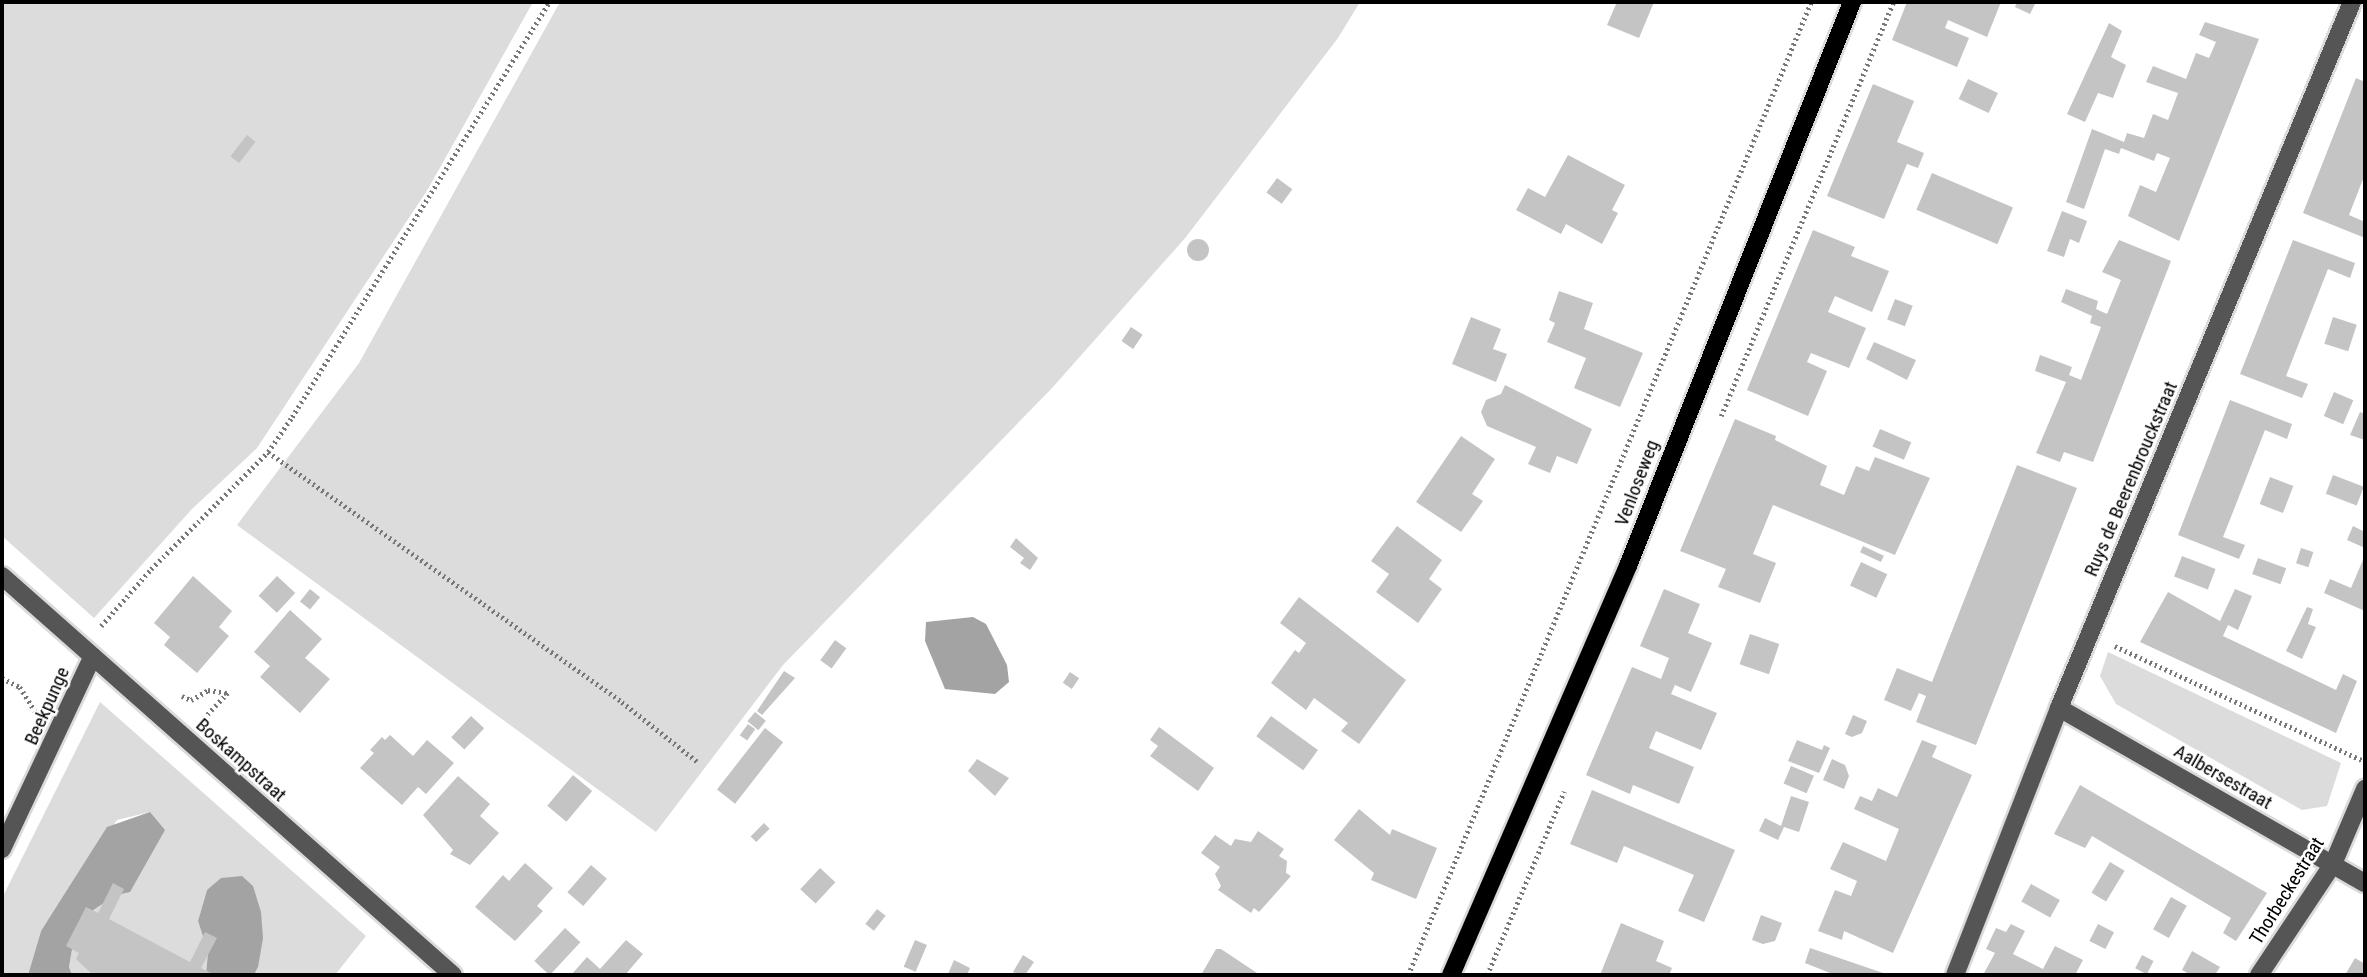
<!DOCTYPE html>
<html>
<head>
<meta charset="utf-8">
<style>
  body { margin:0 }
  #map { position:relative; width:2367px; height:977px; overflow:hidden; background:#fff; font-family:"Roboto Condensed",sans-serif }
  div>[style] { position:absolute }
  .green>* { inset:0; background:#dcdcdc }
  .water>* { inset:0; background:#a3a3a3 }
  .building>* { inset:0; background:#c4c4c4; transform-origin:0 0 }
  .round { border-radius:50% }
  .path>* { height:4.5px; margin-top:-2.25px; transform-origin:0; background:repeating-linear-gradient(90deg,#777 0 2px,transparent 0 5.5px) }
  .roads { filter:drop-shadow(2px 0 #dbdbdb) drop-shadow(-2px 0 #dbdbdb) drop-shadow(0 2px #dbdbdb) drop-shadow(0 -2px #dbdbdb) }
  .minor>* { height:18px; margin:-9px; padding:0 9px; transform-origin:9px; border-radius:9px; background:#555 }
  .major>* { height:18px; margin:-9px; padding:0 9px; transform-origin:9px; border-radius:9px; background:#000 }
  span { translate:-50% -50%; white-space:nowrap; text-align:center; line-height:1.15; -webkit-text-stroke:5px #fff; paint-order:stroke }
  .street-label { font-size:19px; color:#000 }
  .frame { position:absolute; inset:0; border:4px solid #000; pointer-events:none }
</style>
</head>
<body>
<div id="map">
  <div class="green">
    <i style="clip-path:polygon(2px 2px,533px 2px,428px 189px,257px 448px,192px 509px,94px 618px,2px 536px)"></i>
    <i style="clip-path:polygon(560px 2px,1360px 2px,1338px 38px,1186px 237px,1053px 387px,783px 665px,656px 832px,237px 525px,359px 363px)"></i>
    <i style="clip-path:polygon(2108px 652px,2341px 763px,2327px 806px,2302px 810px,2116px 704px,2100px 676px)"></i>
    <i style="clip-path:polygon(100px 702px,366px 936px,335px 975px,254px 975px,258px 967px,207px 890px,198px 921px,208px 952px,206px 975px,72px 975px,69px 967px,74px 938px,86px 915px,116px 895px,150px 812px,117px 820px,41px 931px,28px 975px,2px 975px,2px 898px)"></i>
  </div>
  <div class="water">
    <i style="clip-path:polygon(973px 617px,986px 624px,1007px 665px,1009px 682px,995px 694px,945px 689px,925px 641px,926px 622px)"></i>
    <i style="clip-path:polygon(150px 812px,165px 830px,130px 892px,116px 895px,86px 915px,74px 938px,69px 967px,72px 975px,28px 975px,41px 931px,107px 827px)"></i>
    <i style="clip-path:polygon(242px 876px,253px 886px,261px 912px,263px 938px,258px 967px,254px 975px,206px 975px,208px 952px,198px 921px,207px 890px,221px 878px)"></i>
  </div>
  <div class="building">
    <i style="clip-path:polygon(1617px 2px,1654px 2px,1639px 38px,1607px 25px)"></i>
    <i style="clip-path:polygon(1907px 2px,2001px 2px,1987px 37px,1948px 20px,1945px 28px,1969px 38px,1957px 67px,1892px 40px)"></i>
    <i style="clip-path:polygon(2017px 2px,2036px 2px,2030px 14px,2015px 7px)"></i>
    <i style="clip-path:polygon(2205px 22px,2259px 39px,2179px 241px,2128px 216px,2140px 185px,2156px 192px,2170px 158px,2157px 153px,2154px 161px,2121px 148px,2119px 154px,2105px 149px,2084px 209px,2066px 202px,2092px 129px,2124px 142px,2127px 133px,2144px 138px,2153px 114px,2168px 120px,2178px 93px,2146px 82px,2153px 66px,2186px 79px,2196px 53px,2209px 58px,2216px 42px,2199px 35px)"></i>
    <i style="clip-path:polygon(2109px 23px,2122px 31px,2111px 57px,2126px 65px,2113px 98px,2098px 93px,2085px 122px,2067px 114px)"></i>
    <i style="clip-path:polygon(2356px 78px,2365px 82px,2365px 174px,2349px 215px,2365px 222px,2365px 238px,2303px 213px)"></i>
    <i style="left:1968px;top:79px;width:33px;height:22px;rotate:25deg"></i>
    <i style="clip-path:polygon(1873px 84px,1914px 101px,1897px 142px,1924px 153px,1918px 168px,1907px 164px,1884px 219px,1827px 196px)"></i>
    <i style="left:247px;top:135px;width:11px;height:27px;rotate:38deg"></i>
    <i style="clip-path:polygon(1568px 155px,1625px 185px,1612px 210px,1618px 213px,1602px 244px,1566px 224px,1561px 234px,1516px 210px,1528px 188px,1545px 197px)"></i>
    <i style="left:1932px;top:173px;width:88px;height:40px;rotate:23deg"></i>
    <i style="left:1277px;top:178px;width:19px;height:18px;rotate:36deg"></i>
    <i style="clip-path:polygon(2062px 211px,2087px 221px,2079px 243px,2070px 239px,2064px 257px,2047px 251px)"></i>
    <i style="clip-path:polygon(1813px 230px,1855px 247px,1851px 256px,1889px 271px,1872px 312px,1835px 296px,1828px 312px,1866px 328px,1849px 368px,1811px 353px,1807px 362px,1827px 371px,1808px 416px,1747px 390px)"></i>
    <i class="round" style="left:1187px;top:239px;width:22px;height:22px"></i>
    <i style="clip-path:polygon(2119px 240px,2171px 261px,2093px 462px,2064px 452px,2060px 462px,2036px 453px,2066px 382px,2035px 371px,2040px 355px,2072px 367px,2069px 375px,2081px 380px,2101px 327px,2090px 323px,2092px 316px,2061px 302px,2066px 289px,2098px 301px,2096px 309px,2107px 314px,2121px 280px,2102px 272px)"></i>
    <i style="clip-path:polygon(2293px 240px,2355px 263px,2350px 278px,2328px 269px,2286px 376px,2308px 384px,2302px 398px,2240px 374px)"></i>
    <i style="clip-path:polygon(1559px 291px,1593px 303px,1584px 329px,1643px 353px,1620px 407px,1574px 388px,1586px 358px,1547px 342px,1555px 323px,1549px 320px)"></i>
    <i style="left:1895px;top:299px;width:19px;height:22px;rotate:21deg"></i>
    <i style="clip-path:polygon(1471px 317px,1501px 329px,1493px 349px,1507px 354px,1496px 382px,1452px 364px)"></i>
    <i style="left:2333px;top:317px;width:25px;height:28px;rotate:18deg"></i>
    <i style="left:1131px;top:327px;width:14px;height:17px;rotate:34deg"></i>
    <i style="clip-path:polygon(1874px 342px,1916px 360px,1907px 380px,1866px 359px)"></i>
    <i style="clip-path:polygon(1505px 385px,1592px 429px,1577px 464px,1557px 456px,1550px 473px,1528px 464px,1536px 447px,1487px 426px,1481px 412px,1486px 400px,1501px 394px)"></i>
    <i style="left:2334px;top:392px;width:21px;height:26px;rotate:23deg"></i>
    <i style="clip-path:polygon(2230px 400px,2292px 424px,2287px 439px,2265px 430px,2231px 517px,2223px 537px,2245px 545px,2239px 559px,2178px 535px)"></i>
    <i style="clip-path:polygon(2360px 412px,2365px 414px,2365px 440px,2350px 435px)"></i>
    <i style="clip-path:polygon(1735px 419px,1776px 436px,1775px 440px,1827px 466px,1820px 485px,1844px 495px,1856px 466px,1869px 471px,1875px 457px,1930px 478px,1895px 555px,1773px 505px,1753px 554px,1776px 563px,1760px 603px,1718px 587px,1726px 569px,1680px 551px)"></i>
    <i style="left:1880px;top:429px;width:34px;height:19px;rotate:23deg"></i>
    <i style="clip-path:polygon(1461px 436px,1495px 459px,1472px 494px,1483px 501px,1461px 532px,1416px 502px)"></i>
    <i style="clip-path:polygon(2017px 465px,2077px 488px,1976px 745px,1916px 722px,1926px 696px,1919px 693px,1911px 711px,1884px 700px,1897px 668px,1932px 682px)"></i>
    <i style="left:2333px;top:475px;width:33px;height:20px;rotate:21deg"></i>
    <i style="left:2270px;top:477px;width:25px;height:29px;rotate:21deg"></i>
    <i style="clip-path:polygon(1397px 526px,1442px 560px,1429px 579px,1442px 589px,1418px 623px,1376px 592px,1389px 574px,1371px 561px)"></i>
    <i style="clip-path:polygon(2353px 526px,2365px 532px,2365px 548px,2347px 540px)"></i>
    <i style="clip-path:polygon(1016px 538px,1038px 558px,1030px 570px,1020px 563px,1024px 558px,1010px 547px)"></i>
    <i style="left:1863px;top:546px;width:23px;height:7px;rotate:25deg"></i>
    <i style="left:2301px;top:548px;width:13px;height:16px;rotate:18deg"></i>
    <i style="clip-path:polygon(2365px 555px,2365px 611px,2324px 593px,2330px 579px,2351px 588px)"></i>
    <i style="left:2182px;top:556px;width:36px;height:22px;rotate:21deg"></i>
    <i style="left:2258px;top:558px;width:30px;height:17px;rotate:20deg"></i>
    <i style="left:1861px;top:562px;width:29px;height:26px;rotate:25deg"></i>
    <i style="clip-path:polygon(193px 576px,232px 611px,219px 627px,229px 636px,197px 673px,164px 645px,170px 637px,154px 623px)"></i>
    <i style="left:277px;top:576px;width:25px;height:27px;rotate:43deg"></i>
    <i style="left:310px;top:589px;width:13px;height:16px;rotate:39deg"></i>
    <i style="clip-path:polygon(1664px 589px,1700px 604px,1688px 633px,1712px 643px,1691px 692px,1675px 685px,1671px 694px,1717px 713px,1701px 750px,1656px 731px,1649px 748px,1694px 767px,1679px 804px,1633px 785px,1630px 794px,1586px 775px,1632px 667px,1661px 679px,1669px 658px,1640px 646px)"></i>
    <i style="clip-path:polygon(2235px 589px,2252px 596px,2238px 630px,2228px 625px,2223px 636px,2336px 690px,2343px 674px,2357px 681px,2336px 733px,2140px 642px,2168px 592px,2220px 621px)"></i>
    <i style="clip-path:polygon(1299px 597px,1406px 680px,1359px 744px,1341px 731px,1348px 723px,1314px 698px,1306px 710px,1271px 683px,1295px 650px,1299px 653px,1306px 643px,1280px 623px)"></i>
    <i style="clip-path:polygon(2307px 607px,2313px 609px,2308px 624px,2316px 627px,2302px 659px,2286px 651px)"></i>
    <i style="clip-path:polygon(290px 610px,322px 639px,305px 658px,330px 679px,300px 713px,260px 677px,270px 666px,254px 652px)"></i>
    <i style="left:1750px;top:634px;width:31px;height:32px;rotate:19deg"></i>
    <i style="left:835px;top:640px;width:14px;height:25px;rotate:36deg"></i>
    <i style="clip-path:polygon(784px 671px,795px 678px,762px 715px,757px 711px)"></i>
    <i style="left:1070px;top:672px;width:11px;height:13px;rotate:34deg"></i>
    <i style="left:755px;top:712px;width:14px;height:12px;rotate:39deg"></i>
    <i style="clip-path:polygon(1853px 715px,1867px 721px,1862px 733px,1852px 737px,1845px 734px)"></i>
    <i style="left:471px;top:716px;width:18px;height:29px;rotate:43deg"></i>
    <i style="left:1271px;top:716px;width:58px;height:25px;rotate:36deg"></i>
    <i style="left:748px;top:724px;width:9px;height:14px;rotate:36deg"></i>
    <i style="clip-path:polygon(1159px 727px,1214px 768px,1198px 791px,1150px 756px,1158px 746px,1150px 740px)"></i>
    <i style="left:765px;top:728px;width:23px;height:78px;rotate:38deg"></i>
    <i style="clip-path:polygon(390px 735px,413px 756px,427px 740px,454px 763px,426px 794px,418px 787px,402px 805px,360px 768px,374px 753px,370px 750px,382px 737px,385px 740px)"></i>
    <i style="clip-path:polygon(1797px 740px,1822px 750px,1824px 745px,1830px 748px,1819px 773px,1788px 761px)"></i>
    <i style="clip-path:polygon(1922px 740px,1937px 746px,1932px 757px,1972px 775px,1893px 953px,1844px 931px,1842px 940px,1818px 931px,1835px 890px,1851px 896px,1857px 881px,1830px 869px,1843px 842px,1886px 861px,1899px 829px,1854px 809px,1860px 796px,1872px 801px,1878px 788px,1897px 797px)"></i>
    <i style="clip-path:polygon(977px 759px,1009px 778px,995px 796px,968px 771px)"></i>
    <i style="clip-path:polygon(1832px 759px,1845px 765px,1849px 776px,1844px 789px,1823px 780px)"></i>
    <i style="left:1791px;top:766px;width:25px;height:19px;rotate:23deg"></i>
    <i style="left:573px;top:775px;width:25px;height:40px;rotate:40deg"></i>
    <i style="clip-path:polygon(458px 776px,490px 804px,480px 816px,499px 833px,470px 865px,450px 854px,453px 850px,423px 815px)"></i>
    <i style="clip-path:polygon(2080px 785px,2267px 893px,2236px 941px,2223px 933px,2231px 918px,2092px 836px,2085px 848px,2054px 834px)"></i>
    <i style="clip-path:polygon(1592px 790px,1735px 850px,1704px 922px,1678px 911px,1694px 875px,1624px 846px,1617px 863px,1570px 844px)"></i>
    <i style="clip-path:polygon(1791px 796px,1809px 802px,1799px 832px,1784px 827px,1778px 840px,1759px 831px,1765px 818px,1781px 826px)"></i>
    <i style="clip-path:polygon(1359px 809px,1390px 835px,1392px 829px,1437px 848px,1416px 899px,1371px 880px,1374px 873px,1334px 840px)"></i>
    <i style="left:764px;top:823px;width:8px;height:19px;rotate:45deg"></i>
    <i style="clip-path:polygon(1258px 831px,1284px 849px,1279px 856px,1287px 861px,1286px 873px,1291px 876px,1259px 912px,1254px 908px,1251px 913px,1218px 890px,1221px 886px,1215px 874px,1220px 867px,1201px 853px,1215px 835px,1231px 846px,1235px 839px,1251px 842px)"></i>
    <i style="left:2110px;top:862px;width:17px;height:36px;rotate:31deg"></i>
    <i style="clip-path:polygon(525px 863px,553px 888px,537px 906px,543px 911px,515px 941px,475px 907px,503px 875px,509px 881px)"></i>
    <i style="left:591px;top:865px;width:21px;height:36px;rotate:41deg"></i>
    <i style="left:820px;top:868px;width:21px;height:29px;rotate:43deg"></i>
    <i style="clip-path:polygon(113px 883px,124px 889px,109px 919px,190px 962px,205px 932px,217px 938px,201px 968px,215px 975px,93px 975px,76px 959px,79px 953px,66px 946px,86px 907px,98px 913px)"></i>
    <i style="left:2031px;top:884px;width:33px;height:20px;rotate:29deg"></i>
    <i style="left:2171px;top:897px;width:18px;height:37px;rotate:29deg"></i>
    <i style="left:877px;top:909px;width:11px;height:19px;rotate:38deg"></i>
    <i style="clip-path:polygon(1761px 915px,1782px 923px,1775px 941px,1763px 944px,1752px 940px)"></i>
    <i style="clip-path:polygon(1621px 923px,1664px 941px,1656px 961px,1672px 968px,1669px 975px,1600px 975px)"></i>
    <i style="clip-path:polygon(2011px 924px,2025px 931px,2013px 954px,2043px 969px,2055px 946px,2083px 960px,2075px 975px,1983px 975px,1995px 953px,1986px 949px,1996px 928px,2006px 932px)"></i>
    <i style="left:2098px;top:924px;width:18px;height:19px;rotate:27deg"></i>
    <i style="left:565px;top:928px;width:21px;height:45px;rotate:43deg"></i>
    <i style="clip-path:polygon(626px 940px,643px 954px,625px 975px,571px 975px,587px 957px,600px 969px)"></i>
    <i style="left:915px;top:940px;width:13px;height:29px;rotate:23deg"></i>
    <i style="clip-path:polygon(1810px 948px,1889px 975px,1835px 975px,1805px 963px)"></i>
    <i style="clip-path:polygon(1216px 949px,1221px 949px,1260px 975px,1201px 975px)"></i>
    <i style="clip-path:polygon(2192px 951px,2220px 967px,2215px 975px,2191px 975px,2182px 970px)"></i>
    <i style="clip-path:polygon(1023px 955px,1034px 962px,1025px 975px,1018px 975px,1013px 972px)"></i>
    <i style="left:2142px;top:955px;width:13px;height:15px;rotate:27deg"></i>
    <i style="clip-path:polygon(2355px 958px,2365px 964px,2365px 975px,2345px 975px)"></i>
    <i style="clip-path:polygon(954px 960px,970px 968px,967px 975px,948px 974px)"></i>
  </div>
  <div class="path">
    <i style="left:1721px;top:416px;width:448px;rotate:-67.4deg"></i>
    <i style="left:268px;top:452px;width:433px;rotate:35.2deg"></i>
    <i style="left:622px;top:702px;width:98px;rotate:38.4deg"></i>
    <i style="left:101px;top:626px;width:76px;rotate:-48.7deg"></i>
    <i style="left:151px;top:569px;width:165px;rotate:-45deg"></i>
    <i style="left:268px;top:452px;width:42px;rotate:-55.6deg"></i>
    <i style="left:292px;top:417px;width:488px;rotate:-58.2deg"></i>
    <i style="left:2115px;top:646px;width:274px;rotate:24.8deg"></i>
    <i style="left:2px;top:678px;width:20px;rotate:27deg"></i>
    <i style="left:20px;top:687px;width:32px;rotate:58deg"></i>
    <i style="left:182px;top:696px;width:10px;rotate:24deg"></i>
    <i style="left:191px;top:700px;width:20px;rotate:-30deg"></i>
    <i style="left:208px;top:690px;width:20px;rotate:9deg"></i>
    <i style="left:228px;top:693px;width:37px;rotate:133deg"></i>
    <i style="left:1408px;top:975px;width:1053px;rotate:-67.5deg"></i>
    <i style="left:1487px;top:975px;width:199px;rotate:-67.2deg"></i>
  </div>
  <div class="roads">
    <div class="minor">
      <i style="left:2px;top:576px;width:602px;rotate:41.5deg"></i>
      <i style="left:2059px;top:708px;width:353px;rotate:29.8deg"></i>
      <i style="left:2px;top:849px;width:213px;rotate:-64.8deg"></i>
      <i style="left:1955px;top:975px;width:287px;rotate:-68.7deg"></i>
      <i style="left:2059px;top:708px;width:764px;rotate:-67.46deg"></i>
      <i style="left:2259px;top:975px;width:133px;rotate:-56.3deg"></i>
      <i style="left:2333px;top:864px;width:82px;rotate:-66.9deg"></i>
    </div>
    <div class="major">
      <i style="left:1451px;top:975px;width:446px;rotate:-66.6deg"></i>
      <i style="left:1628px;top:566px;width:607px;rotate:-68.34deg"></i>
    </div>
  </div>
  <div class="street-label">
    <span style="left:2131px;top:479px;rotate:-67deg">Ruys de Beerenbrouckstraat</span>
    <span style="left:1637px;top:483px;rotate:-69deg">Venloseweg</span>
    <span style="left:47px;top:706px;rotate:-66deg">Beekpunge</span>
    <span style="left:241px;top:760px;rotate:42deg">Boskampstraat</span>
    <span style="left:2223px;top:777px;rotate:30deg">Aalbersestraat</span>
    <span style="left:2287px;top:891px;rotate:-58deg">Thorbeckestraat</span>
  </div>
  <div class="frame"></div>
</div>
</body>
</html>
